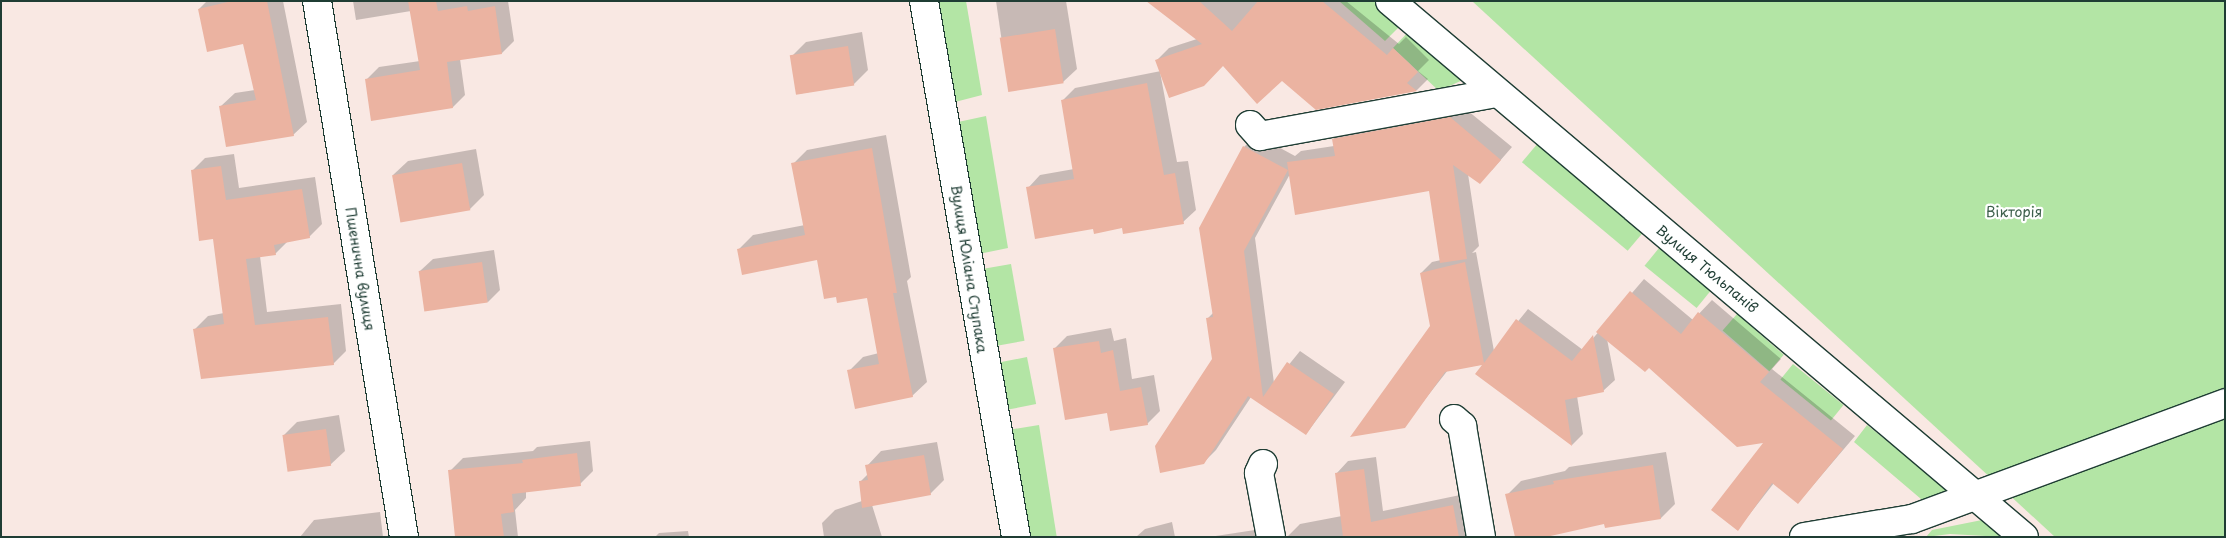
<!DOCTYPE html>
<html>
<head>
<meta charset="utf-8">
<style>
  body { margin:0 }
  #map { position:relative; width:2226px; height:538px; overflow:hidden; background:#f9e8e3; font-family:"Playpen Sans",sans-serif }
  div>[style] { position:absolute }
  .green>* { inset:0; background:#b3e5a5; transform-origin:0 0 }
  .shadow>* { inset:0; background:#0003 }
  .building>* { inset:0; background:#ebb3a1; transform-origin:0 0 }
  .roads { filter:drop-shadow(1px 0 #1f3d34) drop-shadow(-1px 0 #1f3d34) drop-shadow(0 1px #1f3d34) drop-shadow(0 -1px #1f3d34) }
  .minor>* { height:28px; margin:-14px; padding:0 14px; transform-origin:14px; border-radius:14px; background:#fff }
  span { translate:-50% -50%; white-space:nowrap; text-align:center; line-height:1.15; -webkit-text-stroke:4.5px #fff; paint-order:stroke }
  .park-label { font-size:14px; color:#3d5f4b }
  .street-label { font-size:14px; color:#1f3d34 }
  .frame { position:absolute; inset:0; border:2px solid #1f3d34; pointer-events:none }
</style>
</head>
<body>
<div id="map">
  <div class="green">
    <i style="clip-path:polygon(933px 1px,966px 1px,982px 95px,955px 102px)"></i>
    <i style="clip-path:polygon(1339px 1px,1383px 1px,1405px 21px,1385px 41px)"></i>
    <i style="clip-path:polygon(1472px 1px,2225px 1px,2225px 537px,2055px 537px)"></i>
    <i style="clip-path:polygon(1411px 29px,1469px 77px,1439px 91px,1393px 48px)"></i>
    <i style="clip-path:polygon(986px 116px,1008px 248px,974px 255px,958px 122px)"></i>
    <i style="left:1538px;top:143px;width:138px;height:25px;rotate:40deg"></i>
    <i style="left:1659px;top:248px;width:67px;height:23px;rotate:39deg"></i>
    <i style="left:1011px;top:264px;width:78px;height:35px;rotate:80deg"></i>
    <i style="left:1737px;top:314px;width:62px;height:22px;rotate:41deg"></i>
    <i style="left:1027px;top:357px;width:48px;height:34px;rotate:79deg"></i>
    <i style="left:1793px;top:364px;width:65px;height:20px;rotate:39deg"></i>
    <i style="left:1039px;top:425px;width:113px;height:33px;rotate:81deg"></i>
    <i style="clip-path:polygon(1867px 425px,1945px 487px,1949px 496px,1923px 505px,1921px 499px,1854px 442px)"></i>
    <i style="clip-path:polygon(1982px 520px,2003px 537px,1950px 534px,1926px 537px,1932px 530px)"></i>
  </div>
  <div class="shadow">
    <i style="clip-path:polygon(207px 1px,283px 1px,307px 122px,293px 135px,221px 106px,235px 93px,255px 90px,244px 43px,199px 9px)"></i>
    <i style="clip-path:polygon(353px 1px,508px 1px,514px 41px,502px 53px,460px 59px,465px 95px,453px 107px,372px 119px,367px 79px,379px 67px,420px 61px,411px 11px,356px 20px)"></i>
    <i style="clip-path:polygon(996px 1px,1066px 1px,1077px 69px,1063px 82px,1009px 91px)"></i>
    <i style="clip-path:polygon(1148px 1px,1346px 1px,1399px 44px,1406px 37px,1429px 60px,1418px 71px,1428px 79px,1417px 90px,1317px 108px,1282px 80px,1223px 65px,1160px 72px,1177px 162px,1188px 161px,1196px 210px,1183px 222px,1094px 227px,1028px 188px,1040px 175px,1074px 169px,1062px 101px,1075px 88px,1161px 71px,1157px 60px,1169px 48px,1197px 39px)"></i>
    <i style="clip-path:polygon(862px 32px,868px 70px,854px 84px,798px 94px,792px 56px,806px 42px)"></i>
    <i style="clip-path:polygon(1462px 106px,1512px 147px,1492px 170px,1468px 174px,1479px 246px,1472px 253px,1476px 252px,1494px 351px,1528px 309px,1583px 350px,1644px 279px,1693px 320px,1712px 300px,1781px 359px,1772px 369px,1855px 436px,1798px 503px,1774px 483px,1738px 529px,1766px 441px,1607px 339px,1615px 380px,1603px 391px,1577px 396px,1583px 434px,1572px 445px,1477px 374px,1485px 364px,1448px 370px,1404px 426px,1432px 326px,1421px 273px,1432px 262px,1441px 260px,1430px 189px,1290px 174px,1255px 238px,1274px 383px,1300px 351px,1345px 382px,1306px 434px,1251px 397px,1216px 450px,1203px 463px,1214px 359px,1208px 318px,1214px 312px,1244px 147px,1256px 135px,1295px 156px,1301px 151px,1334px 146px,1333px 139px,1345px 127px)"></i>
    <i style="clip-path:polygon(886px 135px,911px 277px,907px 281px,927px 382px,912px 396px,849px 371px,863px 357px,879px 353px,868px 296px,818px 259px,739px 249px,753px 235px,805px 225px,793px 164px,807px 150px)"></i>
    <i style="clip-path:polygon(476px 149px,484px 195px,470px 209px,393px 175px,408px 161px)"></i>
    <i style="clip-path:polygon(234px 154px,239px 188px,315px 177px,322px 224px,309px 237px,288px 241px,275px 254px,260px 256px,267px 312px,341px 304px,346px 351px,333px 364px,195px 329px,208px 316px,224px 313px,214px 237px,192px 171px,205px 158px)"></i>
    <i style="clip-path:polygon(494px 250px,500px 290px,488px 302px,420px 271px,433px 259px)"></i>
    <i style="clip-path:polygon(1111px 328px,1114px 341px,1126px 338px,1132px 379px,1154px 375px,1160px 411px,1147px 424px,1108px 412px,1054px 349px,1067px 336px)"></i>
    <i style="clip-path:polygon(339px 415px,345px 451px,330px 465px,283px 436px,297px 422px)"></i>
    <i style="clip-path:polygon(590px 441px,593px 471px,580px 484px,526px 491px,526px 498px,515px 510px,518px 537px,458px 537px,450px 471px,463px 458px,533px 451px,537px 447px)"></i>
    <i style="clip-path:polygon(937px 442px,944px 480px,930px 494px,872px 505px,882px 537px,824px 537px,822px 523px,835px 510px,862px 501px,860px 482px,868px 474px,867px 466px,881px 451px)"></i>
    <i style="clip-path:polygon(1666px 452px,1675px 504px,1661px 518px,1605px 522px,1507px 495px,1521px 481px,1565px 471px,1569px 467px)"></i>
    <i style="clip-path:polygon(1376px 457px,1383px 511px,1465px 494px,1474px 537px,1287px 537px,1300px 524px,1342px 516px,1336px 474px,1348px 461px)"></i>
    <i style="clip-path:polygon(380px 512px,383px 537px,300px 537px,314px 520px)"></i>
    <i style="clip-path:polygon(1172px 522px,1175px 537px,1136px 537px,1145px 529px)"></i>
    <i style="clip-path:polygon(1268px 528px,1276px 537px,1209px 537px)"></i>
    <i style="clip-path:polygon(688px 531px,689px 537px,655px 537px,659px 533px)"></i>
  </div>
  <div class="building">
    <i style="clip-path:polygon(232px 1px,267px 1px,294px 136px,226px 147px,219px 106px,256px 100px,243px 44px,207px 52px,198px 9px)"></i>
    <i style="clip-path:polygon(408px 1px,436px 1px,438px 11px,467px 6px,468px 11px,495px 6px,502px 54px,447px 62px,453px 108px,371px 121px,365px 79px,420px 70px)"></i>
    <i style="clip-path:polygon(1146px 1px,1199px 1px,1232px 31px,1258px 1px,1322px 1px,1387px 55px,1393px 48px,1409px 63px,1418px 72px,1407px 83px,1417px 91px,1316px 110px,1282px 81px,1257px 104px,1223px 66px,1204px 86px,1169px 98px,1155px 60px,1202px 44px)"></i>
    <i style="left:1055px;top:29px;width:55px;height:56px;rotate:81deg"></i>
    <i style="left:848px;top:46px;width:40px;height:59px;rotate:81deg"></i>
    <i style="clip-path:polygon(1147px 83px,1164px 175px,1175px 173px,1184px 224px,1123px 234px,1122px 228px,1094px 234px,1093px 229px,1035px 239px,1026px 187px,1074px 179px,1061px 100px)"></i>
    <i style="clip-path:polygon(1450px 117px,1501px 160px,1480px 184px,1453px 165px,1467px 259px,1440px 263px,1429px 191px,1295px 215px,1287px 162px,1335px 156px,1332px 139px)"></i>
    <i style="clip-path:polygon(1243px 146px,1288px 170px,1244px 251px,1263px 397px,1287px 362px,1334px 394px,1306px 435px,1248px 396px,1204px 464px,1160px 473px,1155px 446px,1212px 359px,1206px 318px,1213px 317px,1199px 228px)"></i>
    <i style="clip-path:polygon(872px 148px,897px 293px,893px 293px,913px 397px,855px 409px,847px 370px,879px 364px,867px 298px,837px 303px,836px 297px,824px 299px,817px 260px,742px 275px,737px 249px,805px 235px,791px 163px)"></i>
    <i style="left:462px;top:163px;width:48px;height:71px;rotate:80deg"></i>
    <i style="clip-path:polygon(221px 166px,226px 200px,302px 189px,310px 238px,274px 245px,276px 255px,246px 259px,255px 325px,328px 317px,334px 365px,201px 379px,193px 329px,224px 324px,213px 239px,199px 241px,191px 170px)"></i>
    <i style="left:482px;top:262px;width:41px;height:64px;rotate:82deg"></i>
    <i style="clip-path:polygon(1465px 262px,1484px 363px,1516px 319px,1572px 361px,1593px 335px,1604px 392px,1565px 400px,1572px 446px,1475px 374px,1482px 365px,1445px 372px,1405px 428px,1350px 437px,1430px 326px,1420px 273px)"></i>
    <i style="clip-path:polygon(1630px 291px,1681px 334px,1698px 312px,1769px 372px,1760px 382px,1843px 449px,1798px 504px,1772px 483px,1738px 531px,1711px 510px,1763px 443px,1737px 447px,1649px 368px,1645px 372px,1596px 332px)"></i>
    <i style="clip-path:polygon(1099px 341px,1101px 353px,1113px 350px,1120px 391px,1141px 387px,1148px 425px,1110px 431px,1107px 413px,1065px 420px,1053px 348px)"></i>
    <i style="left:326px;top:429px;width:37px;height:44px;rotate:82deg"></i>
    <i style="clip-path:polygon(577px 453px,581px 486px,512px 494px,514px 512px,501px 514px,504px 537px,455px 537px,448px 470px,523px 463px,522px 460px)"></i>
    <i style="clip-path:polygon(924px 455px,931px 495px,862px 508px,859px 481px,868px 480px,865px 465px)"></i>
    <i style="clip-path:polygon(1653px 465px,1661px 519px,1605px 528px,1604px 524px,1546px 537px,1515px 537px,1505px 494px,1554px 484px,1553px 481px)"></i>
    <i style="clip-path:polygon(1364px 469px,1371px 522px,1453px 505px,1459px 537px,1343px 537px,1335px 473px)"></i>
  </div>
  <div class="roads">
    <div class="minor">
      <i style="left:317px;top:1px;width:543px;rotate:80.78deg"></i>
      <i style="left:924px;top:1px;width:544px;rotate:80.26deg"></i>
      <i style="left:1390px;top:1px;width:830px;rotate:40.21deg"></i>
      <i style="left:1250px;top:125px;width:15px;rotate:48deg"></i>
      <i style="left:1260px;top:136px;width:240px;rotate:-10.3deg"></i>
      <i style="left:1454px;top:419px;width:11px;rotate:41deg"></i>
      <i style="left:1462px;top:426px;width:113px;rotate:80.3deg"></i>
      <i style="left:1263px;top:464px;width:10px;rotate:114deg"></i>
      <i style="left:1259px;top:473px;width:65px;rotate:79.4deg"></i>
      <i style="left:1804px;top:537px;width:109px;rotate:-9.5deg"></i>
      <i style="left:1912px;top:519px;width:334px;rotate:-20.3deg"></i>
    </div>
  </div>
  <div class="park-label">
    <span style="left:2014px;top:212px">Вікторія</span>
  </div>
  <div class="street-label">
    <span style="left:360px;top:269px;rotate:81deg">Пшенична вулиця</span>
    <span style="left:969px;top:269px;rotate:81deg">Вулиця Юліана Ступака</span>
    <span style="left:1707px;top:269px;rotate:40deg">Вулиця Тюльпанів</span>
  </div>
  <div class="frame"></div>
</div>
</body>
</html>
